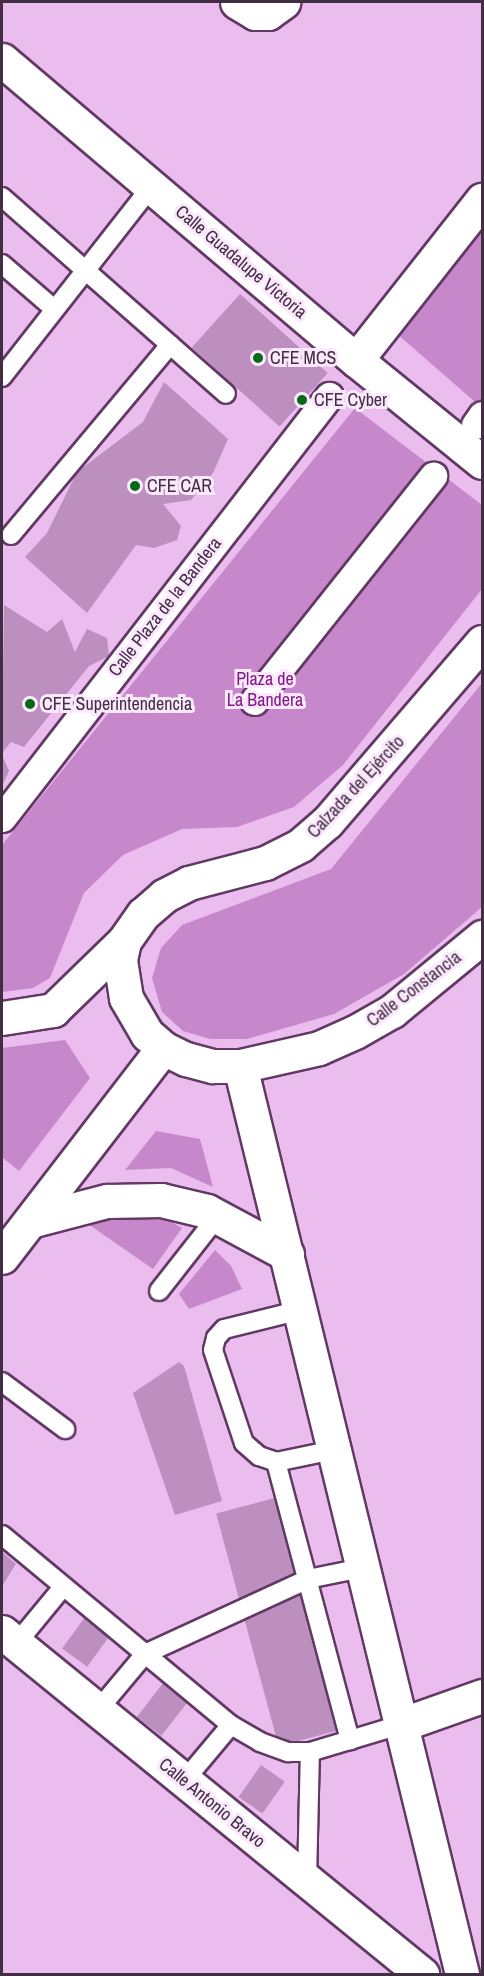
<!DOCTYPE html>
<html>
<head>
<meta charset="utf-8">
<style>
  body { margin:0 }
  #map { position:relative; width:484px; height:1976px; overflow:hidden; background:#ebbcee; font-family:"Archivo Narrow",sans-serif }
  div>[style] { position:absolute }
  .green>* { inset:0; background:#c788cb }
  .building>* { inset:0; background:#bc8fbe; transform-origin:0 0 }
  .roads { filter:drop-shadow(2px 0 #613964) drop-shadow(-2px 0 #613964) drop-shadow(0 2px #613964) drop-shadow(0 -2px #613964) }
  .service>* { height:18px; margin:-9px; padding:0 9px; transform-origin:9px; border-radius:9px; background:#fff }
  .pedestrian>* { height:27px; margin:-13.5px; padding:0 13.5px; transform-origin:13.5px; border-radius:13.5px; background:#fff }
  .minor>* { height:33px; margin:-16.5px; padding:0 16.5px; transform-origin:16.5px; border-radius:16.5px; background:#fff }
  .secondary>* { height:33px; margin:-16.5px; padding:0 16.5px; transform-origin:16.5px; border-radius:16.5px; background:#fff }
  .dots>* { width:16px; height:16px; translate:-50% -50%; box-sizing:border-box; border:3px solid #fce8fc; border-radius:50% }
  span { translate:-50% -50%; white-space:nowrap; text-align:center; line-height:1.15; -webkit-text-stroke:6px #fce8fc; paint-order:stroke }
  .street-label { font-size:18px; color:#412e42 }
  .poi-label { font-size:18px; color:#412e42 }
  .left { translate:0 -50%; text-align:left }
  .park-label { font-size:18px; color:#801a88 }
  .frame { position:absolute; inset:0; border:3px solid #412e42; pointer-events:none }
</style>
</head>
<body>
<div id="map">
  <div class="green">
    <i style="clip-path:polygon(482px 227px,482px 408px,396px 333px)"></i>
    <i style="clip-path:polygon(355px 408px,482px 505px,482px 589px,343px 765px,294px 807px,237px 827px,182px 829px,123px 855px,84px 893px,50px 978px,33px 988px,2px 992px,2px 845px)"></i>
    <i style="clip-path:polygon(482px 683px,482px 907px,404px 974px,334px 1014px,247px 1039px,210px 1039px,183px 1031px,162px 1012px,152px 978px,161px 948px,182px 925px,331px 869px)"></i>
    <i style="clip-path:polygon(65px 1040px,90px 1078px,19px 1171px,2px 1157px,2px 1048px)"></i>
    <i style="clip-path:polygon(156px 1131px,200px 1139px,213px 1187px,171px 1168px,125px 1170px)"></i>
    <i style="clip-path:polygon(138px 1213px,162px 1217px,182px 1228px,153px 1269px,88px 1224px,107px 1216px)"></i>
    <i style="clip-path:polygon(215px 1250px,231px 1266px,242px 1289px,189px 1309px,179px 1294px)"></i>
  </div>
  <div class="building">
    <i style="left:240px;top:294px;width:118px;height:72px;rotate:42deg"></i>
    <i style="clip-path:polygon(164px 382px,228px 439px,213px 473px,191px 500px,163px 504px,181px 526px,177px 540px,154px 548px,136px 545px,87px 613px,25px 557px,47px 533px,77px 472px,143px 422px)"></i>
    <i style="clip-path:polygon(4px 605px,47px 632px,62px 619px,75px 652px,87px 629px,107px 638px,109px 656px,89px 666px,24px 747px,11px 742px,2px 753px)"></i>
    <i style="clip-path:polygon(2px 755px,9px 771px,2px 786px)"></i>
    <i style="clip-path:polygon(179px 1362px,184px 1366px,222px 1501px,175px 1515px,133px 1393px)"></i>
    <i style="left:278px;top:1497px;width:241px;height:64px;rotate:75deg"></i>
    <i style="clip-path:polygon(2px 1552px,16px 1564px,2px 1586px)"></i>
    <i style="left:85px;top:1617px;width:31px;height:39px;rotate:36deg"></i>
    <i style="left:164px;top:1682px;width:31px;height:44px;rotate:38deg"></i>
    <i style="left:261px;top:1765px;width:29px;height:39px;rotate:35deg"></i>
  </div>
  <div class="roads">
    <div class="service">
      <i style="left:2px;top:197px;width:298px;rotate:41.3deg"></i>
      <i style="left:2px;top:264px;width:67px;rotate:40.8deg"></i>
      <i style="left:2px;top:377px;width:243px;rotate:-51.9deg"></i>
      <i style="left:11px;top:535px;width:248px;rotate:-50.1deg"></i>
      <i style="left:159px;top:1291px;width:94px;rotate:-51.9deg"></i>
      <i style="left:301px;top:1310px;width:79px;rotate:166.1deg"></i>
      <i style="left:224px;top:1329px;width:12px;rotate:132deg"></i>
      <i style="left:216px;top:1338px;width:12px;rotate:104deg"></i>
      <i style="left:213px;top:1350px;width:98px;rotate:71.6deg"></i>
      <i style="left:244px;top:1443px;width:20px;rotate:41deg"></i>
      <i style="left:259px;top:1456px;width:18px;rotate:19deg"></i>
      <i style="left:276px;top:1462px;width:59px;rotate:-11.7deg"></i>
      <i style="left:2px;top:1382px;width:79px;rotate:36.7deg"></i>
      <i style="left:276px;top:1462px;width:288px;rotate:75.1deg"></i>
      <i style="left:2px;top:1535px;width:298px;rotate:39.7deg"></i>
      <i style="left:231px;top:1725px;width:34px;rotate:30deg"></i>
      <i style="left:260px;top:1742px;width:30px;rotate:20deg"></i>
      <i style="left:288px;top:1752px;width:22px"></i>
      <i style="left:310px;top:1752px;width:94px;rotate:-16.7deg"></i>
      <i style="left:16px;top:1644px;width:74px;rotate:-50.5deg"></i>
      <i style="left:98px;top:1710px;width:73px;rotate:-50deg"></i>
      <i style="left:145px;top:1654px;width:179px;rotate:-24.7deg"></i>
      <i style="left:308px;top:1579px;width:55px;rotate:-11.5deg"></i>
      <i style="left:184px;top:1781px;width:73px;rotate:-50deg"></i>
      <i style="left:307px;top:1881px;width:129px;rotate:-88.7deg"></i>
    </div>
    <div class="pedestrian">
      <i style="left:475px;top:425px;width:12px;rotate:-55deg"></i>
      <i style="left:254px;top:701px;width:288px;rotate:-51.5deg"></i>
      <i style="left:2px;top:818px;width:534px;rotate:-52.23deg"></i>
    </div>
    <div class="minor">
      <i style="left:237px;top:2px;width:21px;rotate:31deg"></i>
      <i style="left:255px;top:13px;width:13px"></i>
      <i style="left:268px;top:13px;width:19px;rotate:-36deg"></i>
      <i style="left:2px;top:60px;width:464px;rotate:40.3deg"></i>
      <i style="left:356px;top:360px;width:162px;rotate:39deg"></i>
      <i style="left:356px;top:360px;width:204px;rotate:-51.8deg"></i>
      <i style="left:2px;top:1018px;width:52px;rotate:-8.9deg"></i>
      <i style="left:53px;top:1010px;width:99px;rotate:-44.2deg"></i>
      <i style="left:2px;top:1632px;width:542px;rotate:39.16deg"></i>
      <i style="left:400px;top:1725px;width:87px;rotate:-19.5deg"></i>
    </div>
    <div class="secondary">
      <i style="left:482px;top:642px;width:238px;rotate:130.7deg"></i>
      <i style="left:327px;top:822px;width:35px;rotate:139deg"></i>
      <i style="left:301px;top:845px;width:40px;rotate:153.4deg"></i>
      <i style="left:265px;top:863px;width:79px;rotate:165.3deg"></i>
      <i style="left:189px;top:883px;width:28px;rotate:153deg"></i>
      <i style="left:164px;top:896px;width:28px;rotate:139deg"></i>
      <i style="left:143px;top:914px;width:33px;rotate:125deg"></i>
      <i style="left:124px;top:941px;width:19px;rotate:102deg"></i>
      <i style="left:120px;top:960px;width:38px;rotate:81deg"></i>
      <i style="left:126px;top:998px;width:42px;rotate:59.7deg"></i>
      <i style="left:147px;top:1034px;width:21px;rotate:41deg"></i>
      <i style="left:163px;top:1048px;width:25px;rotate:26deg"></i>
      <i style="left:186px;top:1059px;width:28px;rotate:15deg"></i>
      <i style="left:213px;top:1066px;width:27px"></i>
      <i style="left:240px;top:1066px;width:81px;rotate:-12.8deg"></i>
      <i style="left:319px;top:1048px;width:39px;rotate:-24deg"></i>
      <i style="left:355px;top:1032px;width:43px;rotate:-29.6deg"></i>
      <i style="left:392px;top:1011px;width:117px;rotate:-39.4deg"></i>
      <i style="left:240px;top:1066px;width:935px;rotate:76.26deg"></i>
      <i style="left:30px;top:1221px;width:80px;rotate:-14.6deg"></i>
      <i style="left:107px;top:1201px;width:54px;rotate:-1.1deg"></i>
      <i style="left:161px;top:1200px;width:47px;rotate:13.4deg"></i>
      <i style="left:207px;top:1211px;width:91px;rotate:28.3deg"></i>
      <i style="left:2px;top:1257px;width:264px;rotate:-52.4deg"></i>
    </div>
  </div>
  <div class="dots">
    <i style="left:258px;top:358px;background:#036a17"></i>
    <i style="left:302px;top:400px;background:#036a17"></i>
    <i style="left:135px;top:486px;background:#036a17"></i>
    <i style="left:30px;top:704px;background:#036a17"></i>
  </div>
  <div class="street-label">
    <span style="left:241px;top:262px;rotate:40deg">Calle Guadalupe Victoria</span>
    <span style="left:165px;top:607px;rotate:-52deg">Calle Plaza de la Bandera</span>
    <span style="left:356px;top:787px;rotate:-47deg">Calzada del Ejército</span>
    <span style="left:414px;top:989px;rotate:-37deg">Calle Constancia</span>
    <span style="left:212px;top:1803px;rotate:39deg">Calle Antonio Bravo</span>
  </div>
  <div class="poi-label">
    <span class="left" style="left:270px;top:358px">CFE MCS</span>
    <span class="left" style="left:314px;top:400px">CFE Cyber</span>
    <span class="left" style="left:147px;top:486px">CFE CAR</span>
    <span class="left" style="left:42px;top:704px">CFE Superintendencia</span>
  </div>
  <div class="park-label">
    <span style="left:265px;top:690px">Plaza de<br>La Bandera</span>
  </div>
  <div class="frame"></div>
</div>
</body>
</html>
